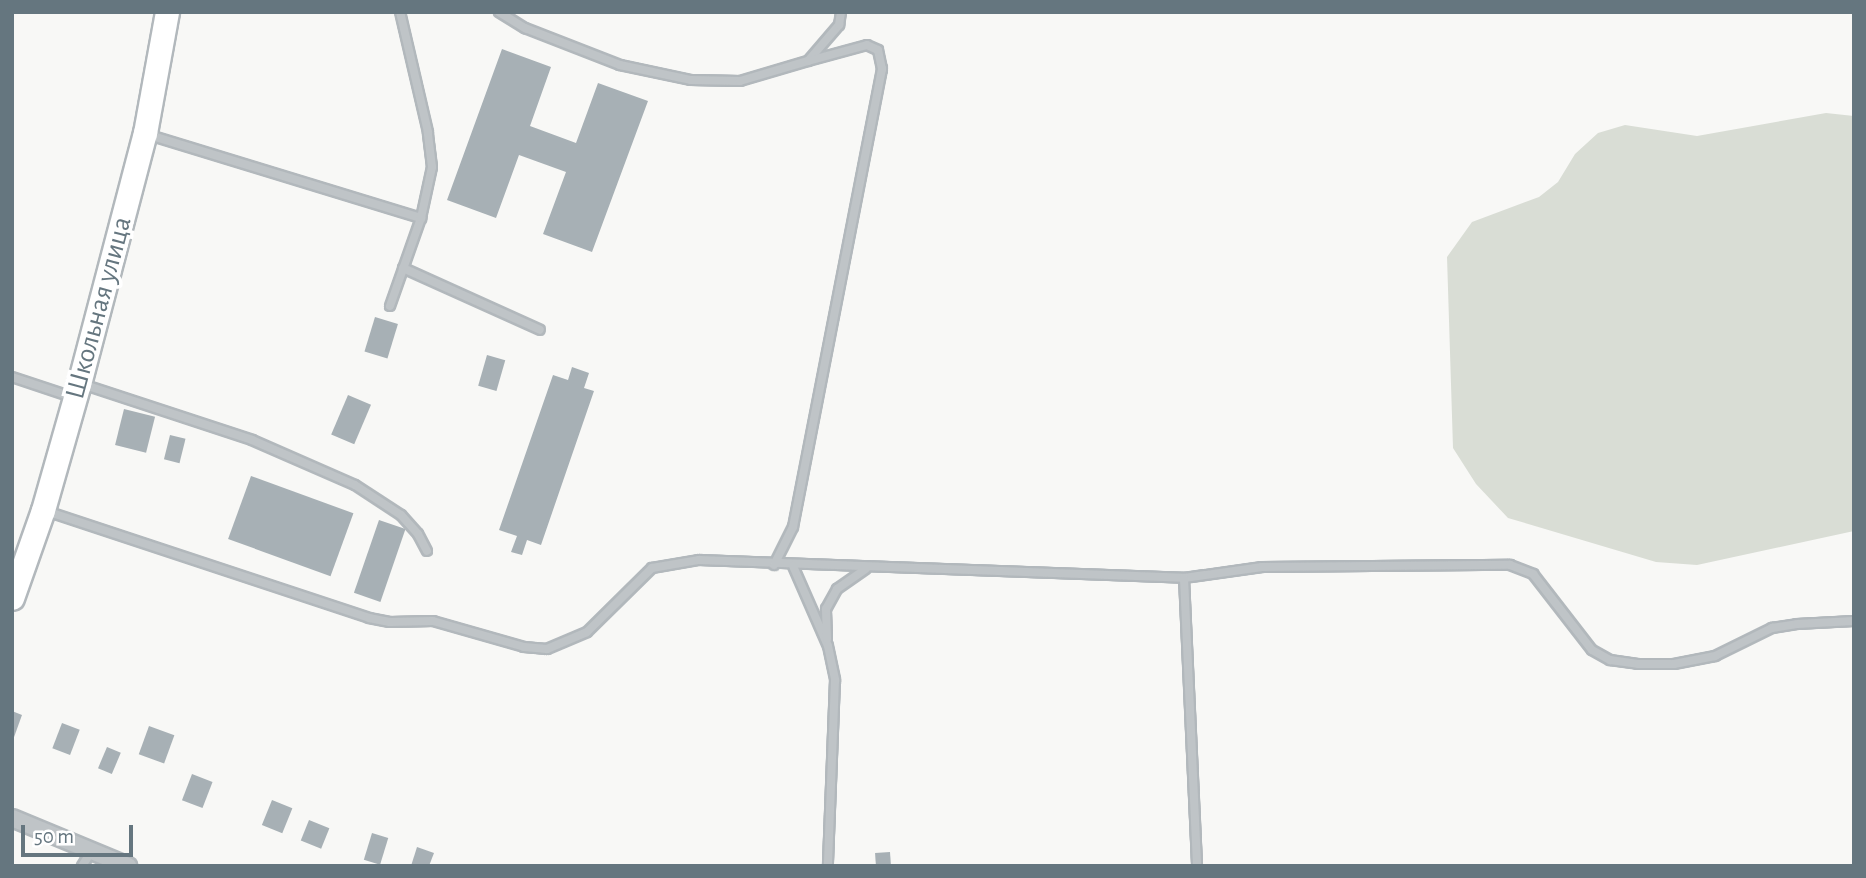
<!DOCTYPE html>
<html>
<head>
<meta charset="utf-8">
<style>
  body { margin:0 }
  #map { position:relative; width:1866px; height:878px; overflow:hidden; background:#f8f8f6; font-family:"Alegreya Sans",sans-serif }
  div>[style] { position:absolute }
  .green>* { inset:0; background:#d9ddd5 }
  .building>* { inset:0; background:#a7b0b5; transform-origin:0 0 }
  .roads { filter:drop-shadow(2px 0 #b2b8bc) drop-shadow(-2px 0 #b2b8bc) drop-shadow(0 2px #b2b8bc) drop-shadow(0 -2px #b2b8bc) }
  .lane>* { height:8px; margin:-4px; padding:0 4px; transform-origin:4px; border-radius:4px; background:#bfc4c7 }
  .street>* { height:16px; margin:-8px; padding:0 8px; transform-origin:8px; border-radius:8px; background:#bfc4c7 }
  .secondary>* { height:23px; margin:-11.5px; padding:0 11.5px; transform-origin:11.5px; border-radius:11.5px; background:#fff }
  span { translate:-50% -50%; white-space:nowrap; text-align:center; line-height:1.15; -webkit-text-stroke:7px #fff; paint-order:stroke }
  .street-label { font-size:28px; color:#65767f }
  .frame { position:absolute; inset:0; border:14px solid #65767f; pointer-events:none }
  .scale { position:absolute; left:21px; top:825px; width:112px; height:32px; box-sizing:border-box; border:4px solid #65767f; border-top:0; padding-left:9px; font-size:21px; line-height:24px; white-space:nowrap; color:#65767f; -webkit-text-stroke:5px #fff; paint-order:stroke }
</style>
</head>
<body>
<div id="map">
  <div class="green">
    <i style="clip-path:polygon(1826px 113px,1854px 116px,1854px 531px,1697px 565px,1656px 562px,1508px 518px,1476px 484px,1453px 448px,1447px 257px,1472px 222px,1539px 197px,1558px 182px,1575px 154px,1598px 133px,1625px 125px,1697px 136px)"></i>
  </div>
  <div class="building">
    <i style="clip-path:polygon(502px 49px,551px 67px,530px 126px,576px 143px,598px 83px,648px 101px,592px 252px,543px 234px,566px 172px,519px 155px,496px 218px,447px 200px)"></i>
    <i style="left:375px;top:317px;width:24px;height:36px;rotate:17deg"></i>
    <i style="left:487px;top:355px;width:19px;height:32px;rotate:16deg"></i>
    <i style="clip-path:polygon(572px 367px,589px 373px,584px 388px,594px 391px,541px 545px,527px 540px,522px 555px,511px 552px,517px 536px,499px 530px,553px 375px,568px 380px)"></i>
    <i style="left:348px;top:395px;width:25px;height:43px;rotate:23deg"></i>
    <i style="left:124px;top:409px;width:32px;height:37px;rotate:14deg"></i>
    <i style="left:170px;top:435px;width:16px;height:25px;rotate:14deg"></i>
    <i style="left:251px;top:476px;width:109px;height:67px;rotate:20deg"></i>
    <i style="left:379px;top:520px;width:28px;height:77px;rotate:19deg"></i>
    <i style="clip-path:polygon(12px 711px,22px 715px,13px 740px,12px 740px)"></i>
    <i style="left:62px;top:723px;width:19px;height:27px;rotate:21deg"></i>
    <i style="left:149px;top:726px;width:27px;height:30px;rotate:20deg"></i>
    <i style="left:107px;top:747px;width:15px;height:23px;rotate:23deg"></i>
    <i style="left:192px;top:774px;width:22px;height:28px;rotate:21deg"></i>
    <i style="left:272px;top:800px;width:22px;height:27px;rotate:22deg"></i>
    <i style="left:309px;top:820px;width:22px;height:22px;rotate:22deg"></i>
    <i style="left:372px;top:833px;width:17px;height:28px;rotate:17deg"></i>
    <i style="clip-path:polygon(417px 847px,434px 853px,429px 866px,411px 866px)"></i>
    <i style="left:890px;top:852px;width:14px;height:15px;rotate:86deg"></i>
  </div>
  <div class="roads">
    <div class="lane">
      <i style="left:499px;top:12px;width:31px;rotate:32deg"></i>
      <i style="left:525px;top:28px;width:102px;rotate:21.3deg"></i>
      <i style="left:620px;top:65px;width:73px;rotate:11.9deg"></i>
      <i style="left:691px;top:80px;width:49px;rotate:1.2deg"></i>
      <i style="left:740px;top:81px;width:71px;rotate:-16.4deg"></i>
      <i style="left:808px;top:61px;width:48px;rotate:-49.3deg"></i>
      <i style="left:839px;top:25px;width:13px;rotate:-81deg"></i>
      <i style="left:146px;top:134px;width:288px;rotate:17deg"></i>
      <i style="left:403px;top:268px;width:150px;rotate:24.3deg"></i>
      <i style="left:390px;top:306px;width:93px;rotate:-70.6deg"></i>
      <i style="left:421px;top:218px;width:52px;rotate:-77.8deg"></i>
      <i style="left:432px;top:167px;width:35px;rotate:-97deg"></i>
      <i style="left:428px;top:132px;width:123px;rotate:-103.1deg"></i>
      <i style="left:12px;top:377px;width:63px;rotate:18.4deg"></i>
      <i style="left:82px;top:384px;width:179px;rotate:18.2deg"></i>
      <i style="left:252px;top:440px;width:112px;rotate:23.6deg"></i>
      <i style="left:355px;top:485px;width:55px;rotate:33.1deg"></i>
      <i style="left:401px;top:515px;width:25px;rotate:48deg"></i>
      <i style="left:418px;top:534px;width:19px;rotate:62deg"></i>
      <i style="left:46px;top:511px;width:340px;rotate:18.3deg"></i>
      <i style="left:369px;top:618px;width:21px;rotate:11deg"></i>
      <i style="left:390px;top:622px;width:43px;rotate:-1.3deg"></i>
      <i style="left:433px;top:621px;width:95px;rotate:15.9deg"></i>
      <i style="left:524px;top:647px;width:23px;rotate:5deg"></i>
      <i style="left:547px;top:649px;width:43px;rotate:-23deg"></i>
      <i style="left:587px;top:632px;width:91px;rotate:-44.6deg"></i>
      <i style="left:652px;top:568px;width:48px;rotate:-9.7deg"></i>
      <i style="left:699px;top:560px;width:485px;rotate:2.1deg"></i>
      <i style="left:1184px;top:578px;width:79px;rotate:-8deg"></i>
      <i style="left:1262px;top:567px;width:248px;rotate:-0.5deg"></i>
      <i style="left:1510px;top:565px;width:25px;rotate:21deg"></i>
      <i style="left:1533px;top:574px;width:96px;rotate:52.2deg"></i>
      <i style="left:1592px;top:650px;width:21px;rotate:29deg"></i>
      <i style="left:1610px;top:660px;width:28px;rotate:8deg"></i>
      <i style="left:1638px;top:664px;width:36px"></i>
      <i style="left:1674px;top:664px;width:42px;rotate:-11deg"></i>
      <i style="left:1715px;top:656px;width:64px;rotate:-26.2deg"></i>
      <i style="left:1772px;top:628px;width:25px;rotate:-9deg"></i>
      <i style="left:1797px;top:624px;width:57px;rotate:-3deg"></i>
      <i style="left:774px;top:565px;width:42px;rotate:-63.4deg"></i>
      <i style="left:793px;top:527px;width:467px;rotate:-79deg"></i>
      <i style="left:882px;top:69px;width:19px;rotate:-102deg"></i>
      <i style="left:878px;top:50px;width:12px;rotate:-156deg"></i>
      <i style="left:867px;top:45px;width:61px;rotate:164.8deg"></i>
      <i style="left:793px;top:566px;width:87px;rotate:66.4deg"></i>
      <i style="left:828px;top:646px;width:35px;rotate:78deg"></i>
      <i style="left:835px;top:680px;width:186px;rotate:92.2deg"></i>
      <i style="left:1184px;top:578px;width:288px;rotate:87.4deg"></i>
      <i style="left:827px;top:639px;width:30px;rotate:-92deg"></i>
      <i style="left:826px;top:609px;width:23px;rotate:-61deg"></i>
      <i style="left:837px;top:589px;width:35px;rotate:-35deg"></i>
      <i style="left:82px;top:866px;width:17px;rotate:-57deg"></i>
    </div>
    <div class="street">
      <i style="left:12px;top:818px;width:126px;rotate:22.5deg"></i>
    </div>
    <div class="secondary">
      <i style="left:12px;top:598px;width:93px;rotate:-70.6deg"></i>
      <i style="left:43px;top:510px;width:131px;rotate:-74.1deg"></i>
      <i style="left:79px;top:384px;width:260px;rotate:-75.3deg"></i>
      <i style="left:145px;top:133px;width:123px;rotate:-79.7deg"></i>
    </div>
  </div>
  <div class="street-label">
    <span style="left:99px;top:308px;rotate:-75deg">Школьная улица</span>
  </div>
  <div class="frame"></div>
  <div class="scale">50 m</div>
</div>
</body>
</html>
